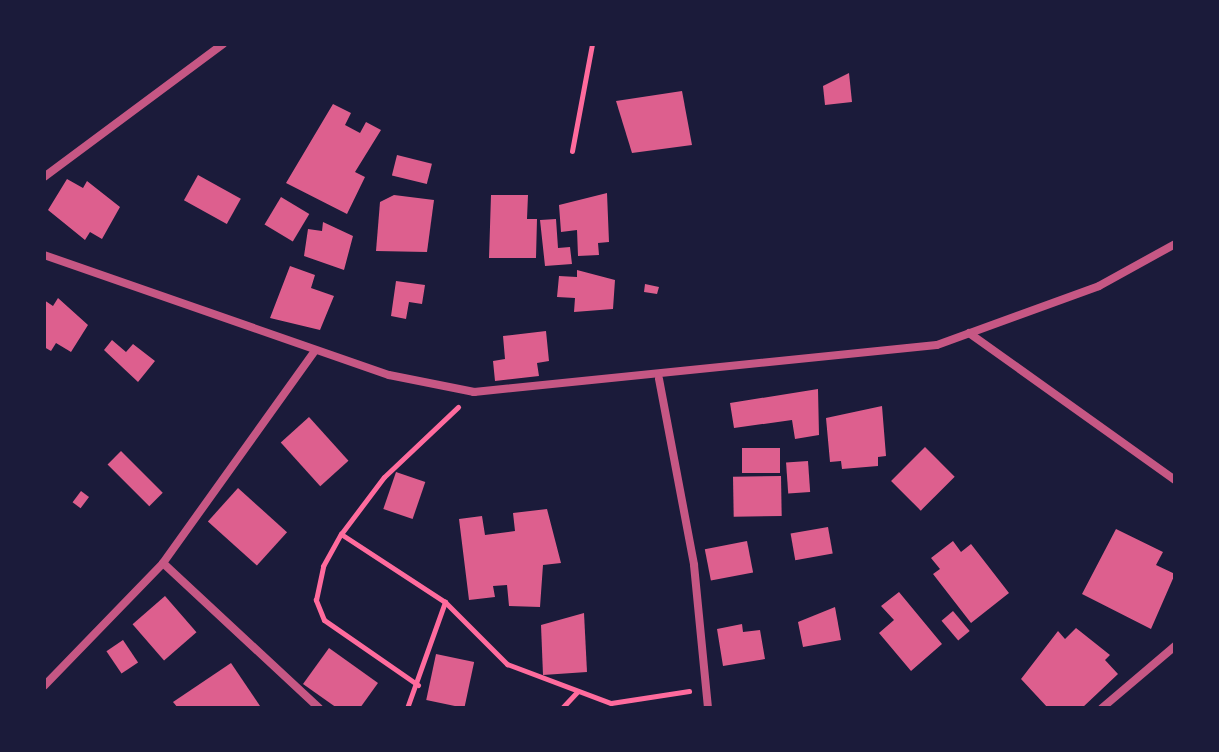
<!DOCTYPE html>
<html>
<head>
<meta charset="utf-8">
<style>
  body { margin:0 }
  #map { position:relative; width:1219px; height:752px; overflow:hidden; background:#1b1b3a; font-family:Manrope,sans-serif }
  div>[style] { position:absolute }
  .building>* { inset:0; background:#dd5f8e; transform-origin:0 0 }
  .path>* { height:5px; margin:-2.5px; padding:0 2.5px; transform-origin:2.5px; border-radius:2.5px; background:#ff6b9d }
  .minor>* { height:8px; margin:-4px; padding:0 4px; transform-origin:4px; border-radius:4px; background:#c65784 }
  span { translate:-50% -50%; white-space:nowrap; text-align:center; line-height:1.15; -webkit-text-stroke:8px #1b1b3a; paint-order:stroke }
  .frame { position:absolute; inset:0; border:46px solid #1b1b3a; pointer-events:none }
</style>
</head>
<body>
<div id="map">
  <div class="building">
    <i style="clip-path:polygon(849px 73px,852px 102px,825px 105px,823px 86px)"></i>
    <i style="clip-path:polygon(682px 91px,692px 145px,632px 153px,616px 101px)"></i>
    <i style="clip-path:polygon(333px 104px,351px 113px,345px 125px,360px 133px,366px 122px,381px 130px,355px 172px,365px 177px,347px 214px,286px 183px)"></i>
    <i style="left:397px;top:155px;width:36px;height:21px;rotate:14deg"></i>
    <i style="left:198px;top:175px;width:49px;height:29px;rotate:29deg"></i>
    <i style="clip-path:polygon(67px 179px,83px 188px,87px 181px,120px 207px,102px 239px,90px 232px,85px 240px,48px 210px)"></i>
    <i style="clip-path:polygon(607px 193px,609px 242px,598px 243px,599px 255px,578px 256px,577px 230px,561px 232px,559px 205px)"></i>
    <i style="clip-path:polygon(394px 195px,434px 200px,427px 252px,376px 251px,380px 202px)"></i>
    <i style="clip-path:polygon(491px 195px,528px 195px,527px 219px,537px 219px,536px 258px,489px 258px)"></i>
    <i style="left:281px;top:197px;width:33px;height:32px;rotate:31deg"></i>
    <i style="clip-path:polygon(556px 219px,558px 248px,570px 247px,572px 264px,545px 266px,540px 220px)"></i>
    <i style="clip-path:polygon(323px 222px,353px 236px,344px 270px,304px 256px,308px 229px,322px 231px)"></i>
    <i style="clip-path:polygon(290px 266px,315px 275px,311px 288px,334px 296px,320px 330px,270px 318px)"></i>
    <i style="clip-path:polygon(577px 270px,615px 280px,613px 309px,574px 312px,575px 298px,557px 297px,559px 276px,577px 277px)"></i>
    <i style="clip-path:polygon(396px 281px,425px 285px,422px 304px,409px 302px,406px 319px,391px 316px)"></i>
    <i style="clip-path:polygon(645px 284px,659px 287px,657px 294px,644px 292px)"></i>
    <i style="clip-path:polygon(58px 298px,88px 325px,71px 352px,56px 343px,51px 351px,44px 347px,44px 300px,53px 306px)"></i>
    <i style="clip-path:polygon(546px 331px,549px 361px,537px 363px,539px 376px,495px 381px,493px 361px,505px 359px,503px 336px)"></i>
    <i style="clip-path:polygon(112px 340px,126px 352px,133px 344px,155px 361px,138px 382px,104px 350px)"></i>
    <i style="clip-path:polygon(818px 389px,819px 435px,795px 439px,792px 420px,734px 428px,730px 403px)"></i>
    <i style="clip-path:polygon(882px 406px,886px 456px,878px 457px,878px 466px,842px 469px,841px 461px,830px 462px,826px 418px)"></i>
    <i style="left:309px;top:417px;width:59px;height:38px;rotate:48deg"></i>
    <i style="left:925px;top:447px;width:42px;height:48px;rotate:45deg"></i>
    <i style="left:780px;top:448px;width:25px;height:38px;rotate:90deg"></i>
    <i style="left:121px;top:451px;width:59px;height:19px;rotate:45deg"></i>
    <i style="left:808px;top:461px;width:31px;height:22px;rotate:86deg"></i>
    <i style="left:396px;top:472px;width:31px;height:39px;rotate:19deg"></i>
    <i style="left:781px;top:476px;width:40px;height:48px;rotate:89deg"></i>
    <i style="left:238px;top:488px;width:66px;height:45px;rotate:42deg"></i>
    <i style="left:81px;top:491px;width:10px;height:14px;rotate:37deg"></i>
    <i style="clip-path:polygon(547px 509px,561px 563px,543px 565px,540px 607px,509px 606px,507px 585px,493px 586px,495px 597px,469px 600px,459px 519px,482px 516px,485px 535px,515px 531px,513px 513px)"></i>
    <i style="left:828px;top:527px;width:27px;height:38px;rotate:80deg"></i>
    <i style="clip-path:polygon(1116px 529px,1163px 552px,1156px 565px,1175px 574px,1151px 629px,1082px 594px)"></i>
    <i style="left:747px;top:541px;width:32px;height:43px;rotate:79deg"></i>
    <i style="clip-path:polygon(953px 541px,961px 552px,971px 544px,1009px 593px,971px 623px,933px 574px,940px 569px,931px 558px)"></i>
    <i style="clip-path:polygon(899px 592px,942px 644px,911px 671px,879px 633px,894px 620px,881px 606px)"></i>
    <i style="left:165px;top:596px;width:48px;height:43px;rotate:49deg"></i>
    <i style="clip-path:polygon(835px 607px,841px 640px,803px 647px,798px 622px)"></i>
    <i style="left:953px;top:611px;width:26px;height:15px;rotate:50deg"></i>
    <i style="clip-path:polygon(584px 613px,587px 672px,543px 675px,541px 625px)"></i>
    <i style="clip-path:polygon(742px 624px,743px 632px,760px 630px,765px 659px,723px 666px,717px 629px)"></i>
    <i style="clip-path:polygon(1076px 628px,1110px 655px,1105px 660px,1118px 674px,1082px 708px,1048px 708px,1021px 679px,1058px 631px,1065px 639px)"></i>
    <i style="left:123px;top:640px;width:27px;height:20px;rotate:56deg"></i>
    <i style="clip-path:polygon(329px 648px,378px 683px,360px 708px,337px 708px,303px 684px)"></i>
    <i style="left:436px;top:654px;width:39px;height:47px;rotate:12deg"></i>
    <i style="clip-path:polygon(231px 663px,260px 706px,178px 708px,173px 702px)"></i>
  </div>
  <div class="path">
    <i style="left:572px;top:151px;width:109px;rotate:-79.4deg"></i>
    <i style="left:341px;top:534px;width:124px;rotate:33.2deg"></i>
    <i style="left:445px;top:602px;width:88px;rotate:45deg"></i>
    <i style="left:507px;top:664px;width:111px;rotate:20.6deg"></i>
    <i style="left:611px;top:703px;width:79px;rotate:-8.7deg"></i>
    <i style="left:418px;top:685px;width:114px;rotate:-145.3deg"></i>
    <i style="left:324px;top:620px;width:22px;rotate:-112deg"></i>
    <i style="left:316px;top:600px;width:35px;rotate:-78deg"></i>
    <i style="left:323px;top:566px;width:37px;rotate:-61deg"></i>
    <i style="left:341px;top:534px;width:71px;rotate:-53deg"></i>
    <i style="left:384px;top:477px;width:102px;rotate:-43.4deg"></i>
    <i style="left:407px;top:708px;width:113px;rotate:-70.3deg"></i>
    <i style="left:562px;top:708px;width:23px;rotate:-47deg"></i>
  </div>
  <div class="minor">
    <i style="left:44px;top:177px;width:223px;rotate:-36.6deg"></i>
    <i style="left:44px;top:255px;width:365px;rotate:19.2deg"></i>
    <i style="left:389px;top:375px;width:87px;rotate:11.3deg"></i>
    <i style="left:474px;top:392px;width:465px;rotate:-5.8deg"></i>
    <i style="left:937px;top:345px;width:172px;rotate:-20deg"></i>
    <i style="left:1099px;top:286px;width:87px;rotate:-28.9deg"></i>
    <i style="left:969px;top:333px;width:253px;rotate:35.5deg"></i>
    <i style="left:659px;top:379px;width:189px;rotate:79.3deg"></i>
    <i style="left:694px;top:565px;width:144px;rotate:84.4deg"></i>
    <i style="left:163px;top:563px;width:213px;rotate:42.9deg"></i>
    <i style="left:44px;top:686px;width:171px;rotate:-45.9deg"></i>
    <i style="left:163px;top:563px;width:261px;rotate:-54.4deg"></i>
    <i style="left:1102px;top:708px;width:96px;rotate:-40.3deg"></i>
  </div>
  <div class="frame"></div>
</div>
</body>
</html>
